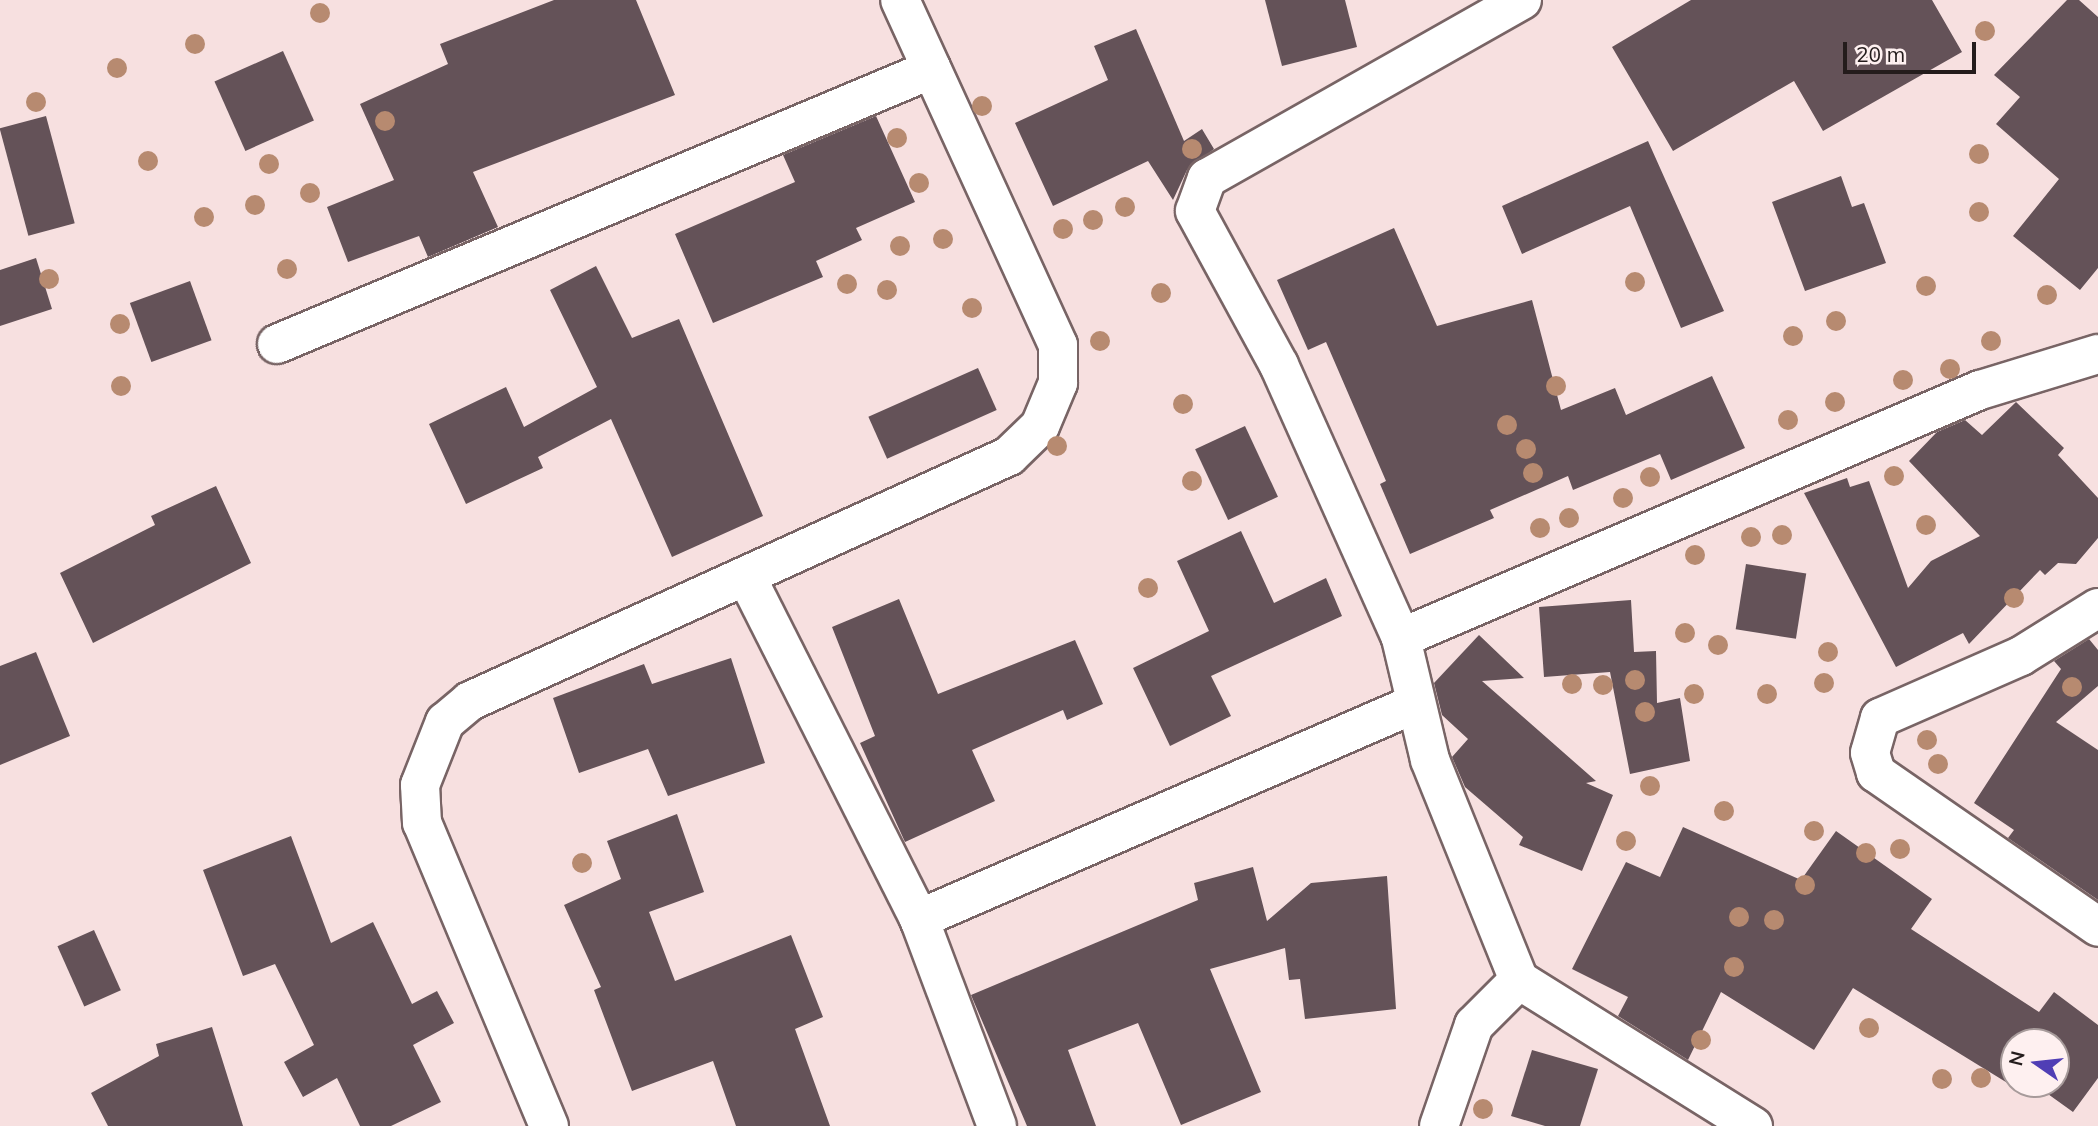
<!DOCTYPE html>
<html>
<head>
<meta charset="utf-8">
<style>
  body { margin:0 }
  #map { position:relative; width:2098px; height:1126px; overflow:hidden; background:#f7e0e0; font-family:Mulish,sans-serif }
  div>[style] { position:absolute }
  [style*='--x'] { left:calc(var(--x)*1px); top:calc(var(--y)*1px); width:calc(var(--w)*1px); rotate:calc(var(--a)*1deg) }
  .building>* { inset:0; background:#645258; transform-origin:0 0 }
  .roads { filter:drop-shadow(2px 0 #786465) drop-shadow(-2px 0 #786465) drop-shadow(0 2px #786465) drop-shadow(0 -2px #786465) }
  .minor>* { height:38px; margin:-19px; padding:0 19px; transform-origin:19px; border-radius:19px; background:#fff }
  .trees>* { width:20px; height:20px; margin:-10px; border-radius:50%; background:#b78a70 }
  span { translate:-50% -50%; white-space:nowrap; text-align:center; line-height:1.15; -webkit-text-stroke:7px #fef0f0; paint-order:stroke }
  .north { position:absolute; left:2000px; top:1028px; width:70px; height:70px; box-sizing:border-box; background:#fef0f0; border:2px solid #a79b9b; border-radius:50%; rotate:284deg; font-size:19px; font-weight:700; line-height:28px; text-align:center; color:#241c1c }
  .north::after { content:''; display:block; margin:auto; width:24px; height:32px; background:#503eb5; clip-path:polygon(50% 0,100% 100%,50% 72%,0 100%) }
  .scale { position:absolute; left:1843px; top:42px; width:133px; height:32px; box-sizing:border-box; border:4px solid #241c1c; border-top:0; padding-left:9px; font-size:21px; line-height:24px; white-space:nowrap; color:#241c1c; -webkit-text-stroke:5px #fef0f0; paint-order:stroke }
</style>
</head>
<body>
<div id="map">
  <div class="building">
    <i style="clip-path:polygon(554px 0,636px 0,675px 95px,473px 172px,498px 227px,428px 257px,419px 236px,348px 262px,327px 207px,394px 180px,360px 104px,448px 64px,440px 44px)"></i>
    <i style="clip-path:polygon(1265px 0,1345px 0,1357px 47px,1282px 66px)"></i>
    <i style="clip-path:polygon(1691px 0,1932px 0,1962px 52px,1823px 131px,1794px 81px,1673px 151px,1612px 47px)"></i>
    <i style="clip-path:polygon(2067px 0,2079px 0,2098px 17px,2098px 268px,2080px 290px,2013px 236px,2059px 179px,1996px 124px,2020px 97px,1994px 75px)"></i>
    <i style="clip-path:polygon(1136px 29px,1184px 141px,1202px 129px,1214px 149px,1187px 170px,1173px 200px,1148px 161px,1053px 206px,1015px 123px,1108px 80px,1094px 46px)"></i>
    <i style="left:283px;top:51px;width:76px;height:75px;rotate:66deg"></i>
    <i style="left:46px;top:116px;width:111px;height:48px;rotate:75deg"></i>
    <i style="clip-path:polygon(876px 116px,915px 202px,856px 228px,862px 240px,816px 261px,823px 277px,713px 323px,675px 234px,795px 182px,783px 155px)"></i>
    <i style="clip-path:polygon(1648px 141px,1724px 311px,1681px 328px,1630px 206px,1522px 254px,1502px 206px)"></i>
    <i style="clip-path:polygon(1841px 176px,1852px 207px,1864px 203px,1886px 263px,1805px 291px,1772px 202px)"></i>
    <i style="clip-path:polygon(1394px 228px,1437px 326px,1532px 300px,1561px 410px,1615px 388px,1626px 415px,1712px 376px,1745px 448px,1671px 480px,1660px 454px,1573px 490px,1568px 476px,1490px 510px,1494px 518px,1410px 554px,1380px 484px,1386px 481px,1326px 342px,1308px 350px,1277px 280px)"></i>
    <i style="clip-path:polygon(36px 258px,52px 309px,0 326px,0 270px)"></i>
    <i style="clip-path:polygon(596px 266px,632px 338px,679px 319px,763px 516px,672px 557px,611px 419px,538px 457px,543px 468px,466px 504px,429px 424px,506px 387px,524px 427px,597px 387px,550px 290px)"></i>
    <i style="left:190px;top:281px;width:63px;height:64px;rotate:70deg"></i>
    <i style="left:978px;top:368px;width:46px;height:120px;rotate:66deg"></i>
    <i style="clip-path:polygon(2016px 402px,2064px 448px,2058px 455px,2098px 498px,2098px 538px,2076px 564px,2058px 563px,2045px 575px,2040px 570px,1969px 644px,1963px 633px,1896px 667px,1804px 493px,1847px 478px,1850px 487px,1869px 481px,1908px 588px,1931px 561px,1980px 536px,1909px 461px,1937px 432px,1965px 420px,1982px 435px)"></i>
    <i style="left:1245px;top:426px;width:78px;height:55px;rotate:65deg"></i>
    <i style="clip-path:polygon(216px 486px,251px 563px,93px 643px,60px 573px,155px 525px,151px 516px)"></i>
    <i style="clip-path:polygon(1241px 531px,1274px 603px,1326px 578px,1342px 616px,1211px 676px,1231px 716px,1170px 746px,1133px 668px,1209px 631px,1177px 561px)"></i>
    <i style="left:1746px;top:564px;width:61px;height:66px;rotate:9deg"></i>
    <i style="clip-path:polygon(899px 599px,938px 694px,1075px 640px,1103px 704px,1067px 720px,1063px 710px,972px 750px,995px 801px,905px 842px,860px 743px,875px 736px,832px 627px)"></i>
    <i style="clip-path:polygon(1631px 600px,1634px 652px,1656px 651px,1657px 703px,1680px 698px,1690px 761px,1630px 774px,1610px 672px,1544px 677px,1539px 607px)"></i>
    <i style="clip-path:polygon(1479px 635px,1524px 678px,1482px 681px,1596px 781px,1586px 783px,1613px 795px,1582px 871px,1519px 845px,1523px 837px,1465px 787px,1452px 757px,1468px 739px,1442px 715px,1434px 683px)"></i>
    <i style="clip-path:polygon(2089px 639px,2098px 650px,2098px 686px,2056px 722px,2098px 750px,2098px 900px,2008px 838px,2014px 830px,1974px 803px,2061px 669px,2054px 661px)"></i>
    <i style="clip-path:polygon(36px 652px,70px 736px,0 765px,0 666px)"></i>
    <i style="clip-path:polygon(731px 658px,765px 763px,668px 796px,648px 749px,579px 773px,553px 698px,644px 664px,652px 684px)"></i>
    <i style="clip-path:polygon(677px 814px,704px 892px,649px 912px,675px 981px,791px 935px,823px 1017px,795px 1029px,830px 1126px,736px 1126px,713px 1061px,632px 1091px,594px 990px,601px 987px,564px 905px,621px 879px,607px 841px)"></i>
    <i style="clip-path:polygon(1683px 827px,1801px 880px,1836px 831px,1932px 899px,1911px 929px,2039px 1012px,2054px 992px,2098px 1025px,2098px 1078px,2073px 1112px,2034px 1084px,2056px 1084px,2056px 1042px,2014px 1042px,2014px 1087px,1853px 988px,1814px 1050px,1721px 992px,1688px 1060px,1618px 1016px,1628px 997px,1572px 969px,1626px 862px,1660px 877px)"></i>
    <i style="clip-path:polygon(291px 836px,331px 943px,373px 922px,412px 1004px,437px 991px,454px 1023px,413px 1045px,441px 1102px,391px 1126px,360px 1126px,337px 1078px,303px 1097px,284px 1062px,314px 1045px,275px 964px,243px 976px,203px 870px)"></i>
    <i style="clip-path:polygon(1253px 867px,1267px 921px,1311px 883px,1387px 876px,1396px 1009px,1305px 1019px,1300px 979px,1289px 980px,1285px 948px,1210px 969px,1261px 1092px,1181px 1125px,1138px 1023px,1068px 1050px,1096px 1126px,1027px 1126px,971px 995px,1198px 900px,1194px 883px)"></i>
    <i style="left:94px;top:930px;width:66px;height:40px;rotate:66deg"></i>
    <i style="clip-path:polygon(212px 1027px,243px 1126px,108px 1126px,91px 1093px,159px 1056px,156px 1044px)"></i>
    <i style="clip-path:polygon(1532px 1050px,1598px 1069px,1580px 1126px,1545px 1126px,1511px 1116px)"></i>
  </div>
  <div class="roads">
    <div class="minor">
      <i style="--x:1522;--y:0;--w:362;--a:150.5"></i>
      <i style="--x:1207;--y:178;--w:35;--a:110"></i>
      <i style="--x:1195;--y:211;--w:175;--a:61.4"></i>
      <i style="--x:1279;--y:365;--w:299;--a:65.9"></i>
      <i style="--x:1401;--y:638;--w:125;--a:76.6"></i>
      <i style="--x:1430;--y:760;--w:237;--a:68"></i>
      <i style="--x:1519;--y:980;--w:276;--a:32"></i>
      <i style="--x:277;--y:344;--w:710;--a:-22.77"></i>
      <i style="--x:746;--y:576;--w:384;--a:63.2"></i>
      <i style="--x:2098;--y:608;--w:91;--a:148.1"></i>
      <i style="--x:2021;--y:656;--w:154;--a:156.3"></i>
      <i style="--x:1880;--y:718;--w:36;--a:106"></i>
      <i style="--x:1870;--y:753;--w:21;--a:73"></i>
      <i style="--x:1876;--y:773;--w:270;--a:34.7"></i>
      <i style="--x:1401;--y:638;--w:630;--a:-23.19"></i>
      <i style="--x:1980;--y:390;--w:123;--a:-17"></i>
      <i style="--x:549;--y:1126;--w:329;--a:-112.7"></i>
      <i style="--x:422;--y:823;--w:38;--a:-93"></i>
      <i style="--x:420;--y:785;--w:68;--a:-68.4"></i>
      <i style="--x:445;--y:722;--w:33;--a:-40"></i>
      <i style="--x:470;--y:701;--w:592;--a:-24.44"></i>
      <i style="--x:1009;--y:456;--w:43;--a:-44.1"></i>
      <i style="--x:1040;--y:426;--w:47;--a:-67.3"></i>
      <i style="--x:1058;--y:383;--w:38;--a:-90"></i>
      <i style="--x:1058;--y:345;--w:379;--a:-114.6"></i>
      <i style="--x:997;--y:1126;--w:221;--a:-110.6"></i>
      <i style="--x:919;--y:919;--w:537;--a:-23.46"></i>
      <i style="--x:1439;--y:1126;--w:107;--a:-70.9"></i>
      <i style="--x:1474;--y:1025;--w:64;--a:-45"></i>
    </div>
  </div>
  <div class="trees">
    <i style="left:320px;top:13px"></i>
    <i style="left:1985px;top:31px"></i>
    <i style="left:195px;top:44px"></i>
    <i style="left:117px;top:68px"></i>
    <i style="left:36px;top:102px"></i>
    <i style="left:982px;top:106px"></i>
    <i style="left:385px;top:121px"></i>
    <i style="left:897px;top:138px"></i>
    <i style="left:1192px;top:149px"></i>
    <i style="left:1979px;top:154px"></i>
    <i style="left:148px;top:161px"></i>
    <i style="left:269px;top:164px"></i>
    <i style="left:919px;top:183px"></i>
    <i style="left:310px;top:193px"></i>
    <i style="left:255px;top:205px"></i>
    <i style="left:1125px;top:207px"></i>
    <i style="left:1979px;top:212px"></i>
    <i style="left:204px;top:217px"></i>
    <i style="left:1093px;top:220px"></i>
    <i style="left:1063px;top:229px"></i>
    <i style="left:943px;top:239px"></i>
    <i style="left:900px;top:246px"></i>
    <i style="left:287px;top:269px"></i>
    <i style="left:49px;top:279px"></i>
    <i style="left:1635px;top:282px"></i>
    <i style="left:847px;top:284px"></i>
    <i style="left:1926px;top:286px"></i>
    <i style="left:887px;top:290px"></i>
    <i style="left:1161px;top:293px"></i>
    <i style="left:2047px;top:295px"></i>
    <i style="left:972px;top:308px"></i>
    <i style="left:1836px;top:321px"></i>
    <i style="left:120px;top:324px"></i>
    <i style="left:1793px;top:336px"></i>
    <i style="left:1100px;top:341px"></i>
    <i style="left:1991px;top:341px"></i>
    <i style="left:1950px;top:369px"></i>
    <i style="left:1903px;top:380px"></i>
    <i style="left:121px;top:386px"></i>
    <i style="left:1556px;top:386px"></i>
    <i style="left:1835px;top:402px"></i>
    <i style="left:1183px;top:404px"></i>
    <i style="left:1788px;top:420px"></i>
    <i style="left:1507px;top:425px"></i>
    <i style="left:1057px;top:446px"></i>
    <i style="left:1526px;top:449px"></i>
    <i style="left:1533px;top:473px"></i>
    <i style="left:1894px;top:476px"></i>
    <i style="left:1650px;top:477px"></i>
    <i style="left:1192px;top:481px"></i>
    <i style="left:1623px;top:498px"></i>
    <i style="left:1569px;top:518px"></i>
    <i style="left:1926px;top:525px"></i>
    <i style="left:1540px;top:528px"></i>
    <i style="left:1782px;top:535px"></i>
    <i style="left:1751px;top:537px"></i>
    <i style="left:1695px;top:555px"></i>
    <i style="left:1148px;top:588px"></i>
    <i style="left:2014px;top:598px"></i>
    <i style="left:1685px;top:633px"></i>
    <i style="left:1718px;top:645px"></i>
    <i style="left:1828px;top:652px"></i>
    <i style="left:1635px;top:680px"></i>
    <i style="left:1824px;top:683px"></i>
    <i style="left:1572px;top:684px"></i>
    <i style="left:1603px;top:685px"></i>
    <i style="left:2072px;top:687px"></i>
    <i style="left:1694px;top:694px"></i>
    <i style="left:1767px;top:694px"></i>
    <i style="left:1645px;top:712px"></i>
    <i style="left:1927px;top:740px"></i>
    <i style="left:1938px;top:764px"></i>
    <i style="left:1650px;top:786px"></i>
    <i style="left:1724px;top:811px"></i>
    <i style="left:1814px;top:831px"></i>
    <i style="left:1626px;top:841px"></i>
    <i style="left:1900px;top:849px"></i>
    <i style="left:1866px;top:853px"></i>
    <i style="left:582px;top:863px"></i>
    <i style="left:1805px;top:885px"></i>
    <i style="left:1739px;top:917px"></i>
    <i style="left:1774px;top:920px"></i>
    <i style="left:1734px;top:967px"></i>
    <i style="left:1869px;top:1028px"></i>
    <i style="left:1701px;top:1040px"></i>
    <i style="left:1981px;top:1078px"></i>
    <i style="left:1942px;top:1079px"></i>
    <i style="left:1483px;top:1109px"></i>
  </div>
  <div class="north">N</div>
  <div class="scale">20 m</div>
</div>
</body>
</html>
